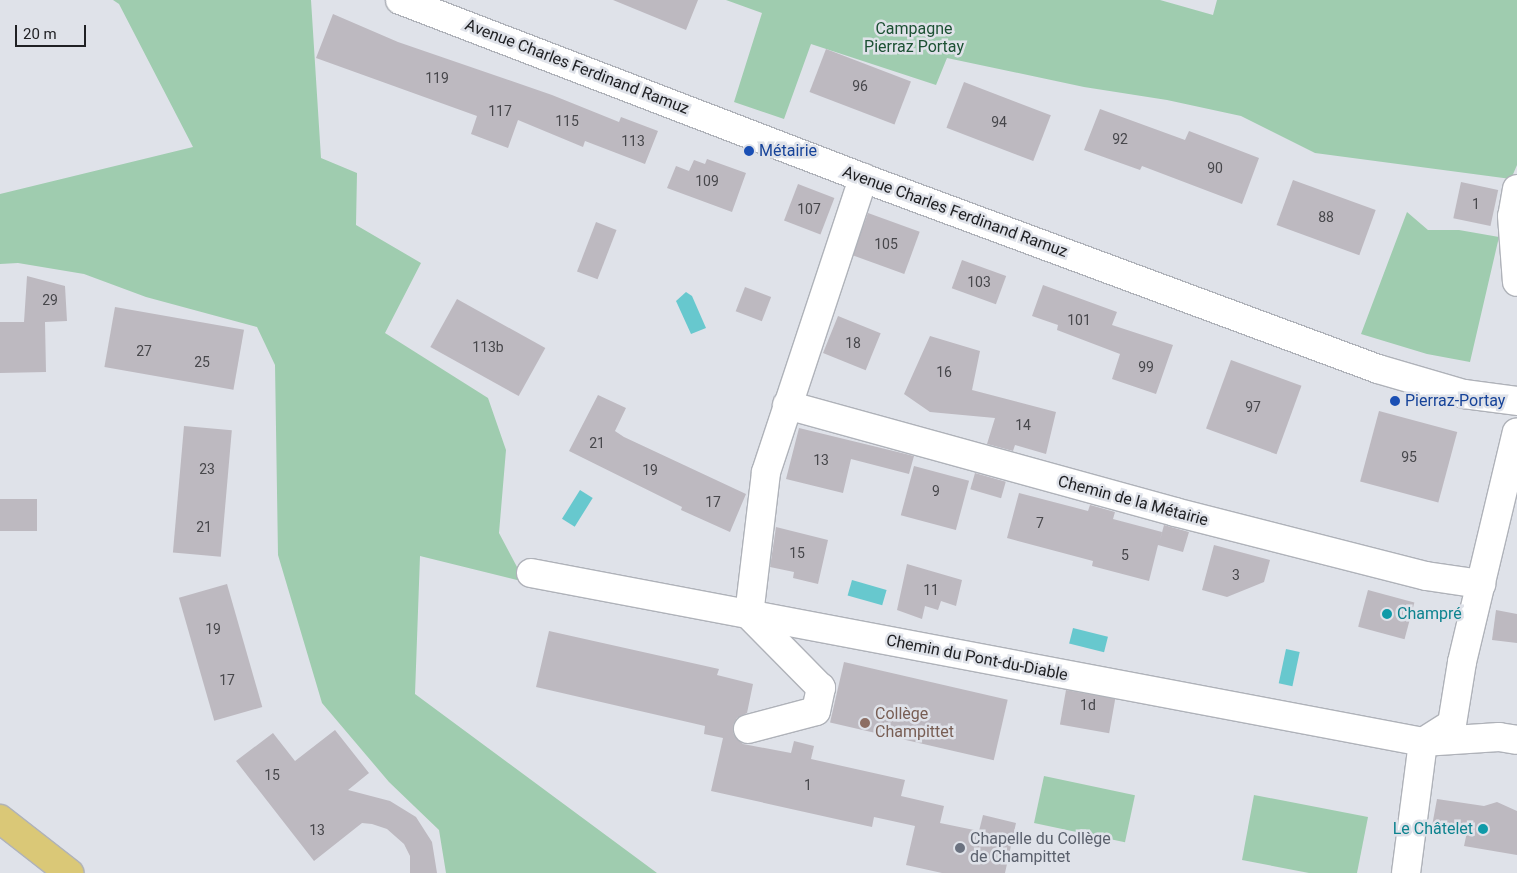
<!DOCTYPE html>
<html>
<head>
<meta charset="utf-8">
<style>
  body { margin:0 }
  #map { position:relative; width:1517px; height:873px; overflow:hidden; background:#dfe2e9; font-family:Roboto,sans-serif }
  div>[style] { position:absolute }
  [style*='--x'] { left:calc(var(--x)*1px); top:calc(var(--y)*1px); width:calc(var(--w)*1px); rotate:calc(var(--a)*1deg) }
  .green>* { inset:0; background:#9fccaf; transform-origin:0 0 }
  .water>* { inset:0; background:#67c8ce; transform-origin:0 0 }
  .building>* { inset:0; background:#bdb9c0; transform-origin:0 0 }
  .roads { filter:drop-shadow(1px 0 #afb2b9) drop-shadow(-1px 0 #afb2b9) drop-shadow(0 1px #afb2b9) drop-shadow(0 -1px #afb2b9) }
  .minor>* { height:28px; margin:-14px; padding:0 14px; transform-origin:14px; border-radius:14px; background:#fff }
  .major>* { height:28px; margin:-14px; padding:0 14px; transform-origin:14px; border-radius:14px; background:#dac877 }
  .dots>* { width:14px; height:14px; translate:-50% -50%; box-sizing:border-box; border:2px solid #dfe2e9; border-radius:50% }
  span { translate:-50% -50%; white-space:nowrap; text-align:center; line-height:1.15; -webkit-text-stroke:5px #dfe2e9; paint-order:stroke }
  .number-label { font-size:14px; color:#47474b }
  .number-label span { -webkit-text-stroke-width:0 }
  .park-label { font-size:16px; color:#1d5134 }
  .street-label { font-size:16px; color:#202124 }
  .transit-label { font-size:16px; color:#164399 }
  .left { translate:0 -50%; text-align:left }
  .culture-label { font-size:16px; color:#0d838f }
  .right { translate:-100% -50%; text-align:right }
  .education-label { font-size:16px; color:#785e54 }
  .worship-label { font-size:16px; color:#5b616d }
  .scale { position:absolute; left:15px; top:25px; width:71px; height:22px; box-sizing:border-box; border:2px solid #202124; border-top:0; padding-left:6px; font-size:15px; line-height:18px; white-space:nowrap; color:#202124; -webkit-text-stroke:4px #dfe2e9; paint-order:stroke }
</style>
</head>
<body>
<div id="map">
  <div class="green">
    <i style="clip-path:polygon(113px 0,311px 0,321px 158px,357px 173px,356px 225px,421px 263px,385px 333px,488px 398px,506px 450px,499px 533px,525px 582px,420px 556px,415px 694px,657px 873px,446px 873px,439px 830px,389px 782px,322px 703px,278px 555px,275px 365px,257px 327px,146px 297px,84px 274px,18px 263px,0 264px,0 194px,193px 147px,119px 4px)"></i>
    <i style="clip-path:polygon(726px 0,1160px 0,1213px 15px,1217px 0,1517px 0,1517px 165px,1511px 179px,1315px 153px,1241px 116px,1167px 100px,1084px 87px,947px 58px,936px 85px,811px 44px,784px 119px,734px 102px,762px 13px)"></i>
    <i style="clip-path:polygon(1407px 212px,1428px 230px,1459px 230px,1499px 237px,1470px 362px,1427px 354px,1361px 334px)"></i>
    <i style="left:1044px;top:776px;width:93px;height:48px;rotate:12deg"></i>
    <i style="clip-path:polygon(1254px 795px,1368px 817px,1357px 873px,1309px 873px,1242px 860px)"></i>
  </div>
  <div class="water">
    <i style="clip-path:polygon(686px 292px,692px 296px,706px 328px,691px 334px,676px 301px)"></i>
    <i style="left:580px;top:490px;width:15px;height:34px;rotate:32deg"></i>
    <i style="left:852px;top:580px;width:36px;height:16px;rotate:16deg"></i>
    <i style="left:1073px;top:628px;width:36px;height:16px;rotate:14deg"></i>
    <i style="left:1286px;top:649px;width:14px;height:35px;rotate:12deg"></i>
  </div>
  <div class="building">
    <i style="clip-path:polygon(613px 0,698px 0,686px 30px)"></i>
    <i style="clip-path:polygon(333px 14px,398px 42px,552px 95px,619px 122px,621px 117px,658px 131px,645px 164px,585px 141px,583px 147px,518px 120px,508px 148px,471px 134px,477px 116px,316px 58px)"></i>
    <i style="left:826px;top:49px;width:91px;height:46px;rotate:21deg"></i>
    <i style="left:964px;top:82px;width:93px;height:49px;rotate:21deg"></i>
    <i style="clip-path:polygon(1100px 109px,1185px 140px,1189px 131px,1259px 158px,1242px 204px,1142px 166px,1140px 170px,1084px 150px)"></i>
    <i style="clip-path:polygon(707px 159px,746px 173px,732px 212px,667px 188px,676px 166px,689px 171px,694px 160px,705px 164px)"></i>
    <i style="left:1293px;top:180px;width:88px;height:48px;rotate:20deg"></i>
    <i style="left:1461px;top:182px;width:38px;height:37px;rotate:12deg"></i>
    <i style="left:798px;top:184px;width:39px;height:39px;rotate:21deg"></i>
    <i style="left:868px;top:213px;width:55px;height:45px;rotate:20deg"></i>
    <i style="left:596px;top:222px;width:22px;height:53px;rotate:21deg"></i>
    <i style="left:962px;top:260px;width:47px;height:30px;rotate:20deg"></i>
    <i style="clip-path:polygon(27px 276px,65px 286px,67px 321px,45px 322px,46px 372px,0 373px,0 322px,24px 322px)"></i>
    <i style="clip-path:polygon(1043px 285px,1117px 312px,1112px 325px,1173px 345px,1156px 394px,1112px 379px,1120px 354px,1057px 330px,1058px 325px,1032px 316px)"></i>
    <i style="left:745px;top:287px;width:28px;height:26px;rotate:21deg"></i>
    <i style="left:457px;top:299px;width:101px;height:55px;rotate:29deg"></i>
    <i style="left:115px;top:307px;width:131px;height:61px;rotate:10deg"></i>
    <i style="left:838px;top:316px;width:46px;height:40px;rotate:22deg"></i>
    <i style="clip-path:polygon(930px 336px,980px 351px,972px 390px,1056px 412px,1046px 454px,1015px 445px,1013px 451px,987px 444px,995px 418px,930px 412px,904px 394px)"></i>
    <i style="left:1231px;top:360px;width:75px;height:73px;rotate:20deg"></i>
    <i style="clip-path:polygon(598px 395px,626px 408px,615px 431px,624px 437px,746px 494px,730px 532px,681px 510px,682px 507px,569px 451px)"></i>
    <i style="left:1379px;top:411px;width:81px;height:73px;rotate:15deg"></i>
    <i style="left:184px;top:426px;width:48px;height:127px;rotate:5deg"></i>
    <i style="clip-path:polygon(799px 428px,914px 456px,909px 474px,851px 459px,843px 493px,786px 479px)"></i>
    <i style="left:914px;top:466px;width:57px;height:51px;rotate:15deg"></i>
    <i style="left:975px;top:473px;width:32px;height:17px;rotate:16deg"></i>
    <i style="clip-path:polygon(1019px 493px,1088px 511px,1090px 505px,1115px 512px,1113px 519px,1162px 532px,1160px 540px,1164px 525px,1189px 532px,1183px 552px,1158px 545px,1149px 581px,1092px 566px,1093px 561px,1007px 538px)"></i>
    <i style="left:0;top:499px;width:37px;height:32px"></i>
    <i style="clip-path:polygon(776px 527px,828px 540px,818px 584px,793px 578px,794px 572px,770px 567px)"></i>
    <i style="clip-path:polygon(1214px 545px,1270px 560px,1264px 582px,1227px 597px,1202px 590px)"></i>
    <i style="clip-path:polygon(907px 564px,962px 580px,956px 606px,941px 601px,938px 610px,925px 606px,922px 619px,897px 610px)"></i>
    <i style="left:227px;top:584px;width:128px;height:50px;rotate:74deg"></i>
    <i style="left:1368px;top:590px;width:48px;height:38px;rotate:15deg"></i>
    <i style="clip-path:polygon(1496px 610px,1517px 614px,1517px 643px,1492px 640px)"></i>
    <i style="clip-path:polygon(549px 631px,719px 669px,717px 675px,753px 684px,747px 713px,737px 718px,733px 725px,733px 733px,743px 744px,791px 753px,794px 741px,814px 746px,811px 759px,905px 780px,901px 796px,944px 806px,940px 823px,979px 831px,983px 815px,1016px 823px,1005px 873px,942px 873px,906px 865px,915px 826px,874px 817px,872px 827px,711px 791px,723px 738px,704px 734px,705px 726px,536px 687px)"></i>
    <i style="left:844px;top:662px;width:168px;height:62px;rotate:13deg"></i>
    <i style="left:1066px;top:690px;width:50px;height:35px;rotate:10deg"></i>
    <i style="clip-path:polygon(335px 730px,369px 773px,348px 790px,390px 801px,416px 817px,432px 842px,437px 873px,410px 873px,410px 856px,404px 844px,387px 829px,372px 824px,362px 823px,314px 861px,236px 761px,273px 733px,295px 761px)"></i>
    <i style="clip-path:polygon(1437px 799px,1484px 806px,1497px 802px,1517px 811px,1517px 855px,1464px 846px,1467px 832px,1432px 826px)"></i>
  </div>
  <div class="roads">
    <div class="minor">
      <i style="--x:400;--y:0;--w:496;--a:21"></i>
      <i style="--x:863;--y:178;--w:549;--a:20.35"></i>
      <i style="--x:1378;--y:369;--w:90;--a:16.2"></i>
      <i style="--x:1464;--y:394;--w:53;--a:7.5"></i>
      <i style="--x:1517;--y:189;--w:27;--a:100"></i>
      <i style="--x:1512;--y:216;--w:66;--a:85.7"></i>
      <i style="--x:787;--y:405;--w:402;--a:15.4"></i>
      <i style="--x:1175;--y:512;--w:259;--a:14.3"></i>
      <i style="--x:1426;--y:576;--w:56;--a:8.3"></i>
      <i style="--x:531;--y:573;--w:908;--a:10.73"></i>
      <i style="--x:1423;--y:742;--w:76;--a:-3.8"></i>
      <i style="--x:1499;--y:737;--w:18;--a:9"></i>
      <i style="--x:749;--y:615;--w:144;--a:-83.2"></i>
      <i style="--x:766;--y:472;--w:310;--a:-71.7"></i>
      <i style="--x:748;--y:729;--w:70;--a:-14.8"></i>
      <i style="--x:816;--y:711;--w:24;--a:-78"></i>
      <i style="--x:821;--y:688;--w:103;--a:-134.6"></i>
      <i style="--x:1423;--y:742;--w:34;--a:-32"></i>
      <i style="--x:1452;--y:724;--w:63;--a:-80.8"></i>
      <i style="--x:1462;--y:662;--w:236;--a:-76.6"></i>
      <i style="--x:1406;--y:873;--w:132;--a:-82.6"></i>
    </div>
    <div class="major">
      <i style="--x:0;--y:819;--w:88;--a:38"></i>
    </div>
  </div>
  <div class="dots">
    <i style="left:749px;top:151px;background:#1a4fb4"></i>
    <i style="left:1395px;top:401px;background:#1a4fb4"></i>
    <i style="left:1387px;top:614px;background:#0f9aa8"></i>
    <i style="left:865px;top:723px;background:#8d6e63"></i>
    <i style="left:1483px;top:829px;background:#0f9aa8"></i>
    <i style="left:960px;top:848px;background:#6b7280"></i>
  </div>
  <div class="number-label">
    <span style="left:437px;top:78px">119</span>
    <span style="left:860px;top:86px">96</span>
    <span style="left:500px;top:111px">117</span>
    <span style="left:567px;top:121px">115</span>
    <span style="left:999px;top:122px">94</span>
    <span style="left:1120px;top:139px">92</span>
    <span style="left:633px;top:141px">113</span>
    <span style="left:1215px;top:168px">90</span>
    <span style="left:707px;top:181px">109</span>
    <span style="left:1476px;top:204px">1</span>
    <span style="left:809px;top:209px">107</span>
    <span style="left:1326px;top:217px">88</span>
    <span style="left:886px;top:244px">105</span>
    <span style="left:979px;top:282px">103</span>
    <span style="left:50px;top:300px">29</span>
    <span style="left:1079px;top:320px">101</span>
    <span style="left:853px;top:343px">18</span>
    <span style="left:488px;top:347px">113b</span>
    <span style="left:144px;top:351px">27</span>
    <span style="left:202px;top:362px">25</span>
    <span style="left:1146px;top:367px">99</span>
    <span style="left:944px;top:372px">16</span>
    <span style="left:1253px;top:407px">97</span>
    <span style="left:1023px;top:425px">14</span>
    <span style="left:597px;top:443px">21</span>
    <span style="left:1409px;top:457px">95</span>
    <span style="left:821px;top:460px">13</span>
    <span style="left:207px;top:469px">23</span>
    <span style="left:650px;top:470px">19</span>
    <span style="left:936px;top:491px">9</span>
    <span style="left:713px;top:502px">17</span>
    <span style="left:1040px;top:523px">7</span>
    <span style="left:204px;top:527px">21</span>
    <span style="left:797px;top:553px">15</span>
    <span style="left:1125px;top:555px">5</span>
    <span style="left:1236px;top:575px">3</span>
    <span style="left:931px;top:590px">11</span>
    <span style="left:213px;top:629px">19</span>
    <span style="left:227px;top:680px">17</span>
    <span style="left:1088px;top:705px">1d</span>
    <span style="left:272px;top:775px">15</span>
    <span style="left:808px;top:785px">1</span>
    <span style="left:317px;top:830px">13</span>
  </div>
  <div class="park-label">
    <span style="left:914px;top:38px">Campagne<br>Pierraz Portay</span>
  </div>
  <div class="street-label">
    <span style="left:577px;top:67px;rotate:21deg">Avenue Charles Ferdinand Ramuz</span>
    <span style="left:955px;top:212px;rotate:20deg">Avenue Charles Ferdinand Ramuz</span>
    <span style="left:1133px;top:501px;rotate:15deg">Chemin de la Métairie</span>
    <span style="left:977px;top:658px;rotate:11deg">Chemin du Pont-du-Diable</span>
  </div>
  <div class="transit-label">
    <span class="left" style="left:759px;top:151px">Métairie</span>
    <span class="left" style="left:1405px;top:401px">Pierraz-Portay</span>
  </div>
  <div class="culture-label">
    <span class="left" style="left:1397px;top:614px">Champré</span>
    <span class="right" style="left:1473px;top:829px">Le Châtelet</span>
  </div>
  <div class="education-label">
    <span class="left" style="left:875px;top:723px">Collège<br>Champittet</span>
  </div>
  <div class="worship-label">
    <span class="left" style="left:970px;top:848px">Chapelle du Collège<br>de Champittet</span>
  </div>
  <div class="scale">20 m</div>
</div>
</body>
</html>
